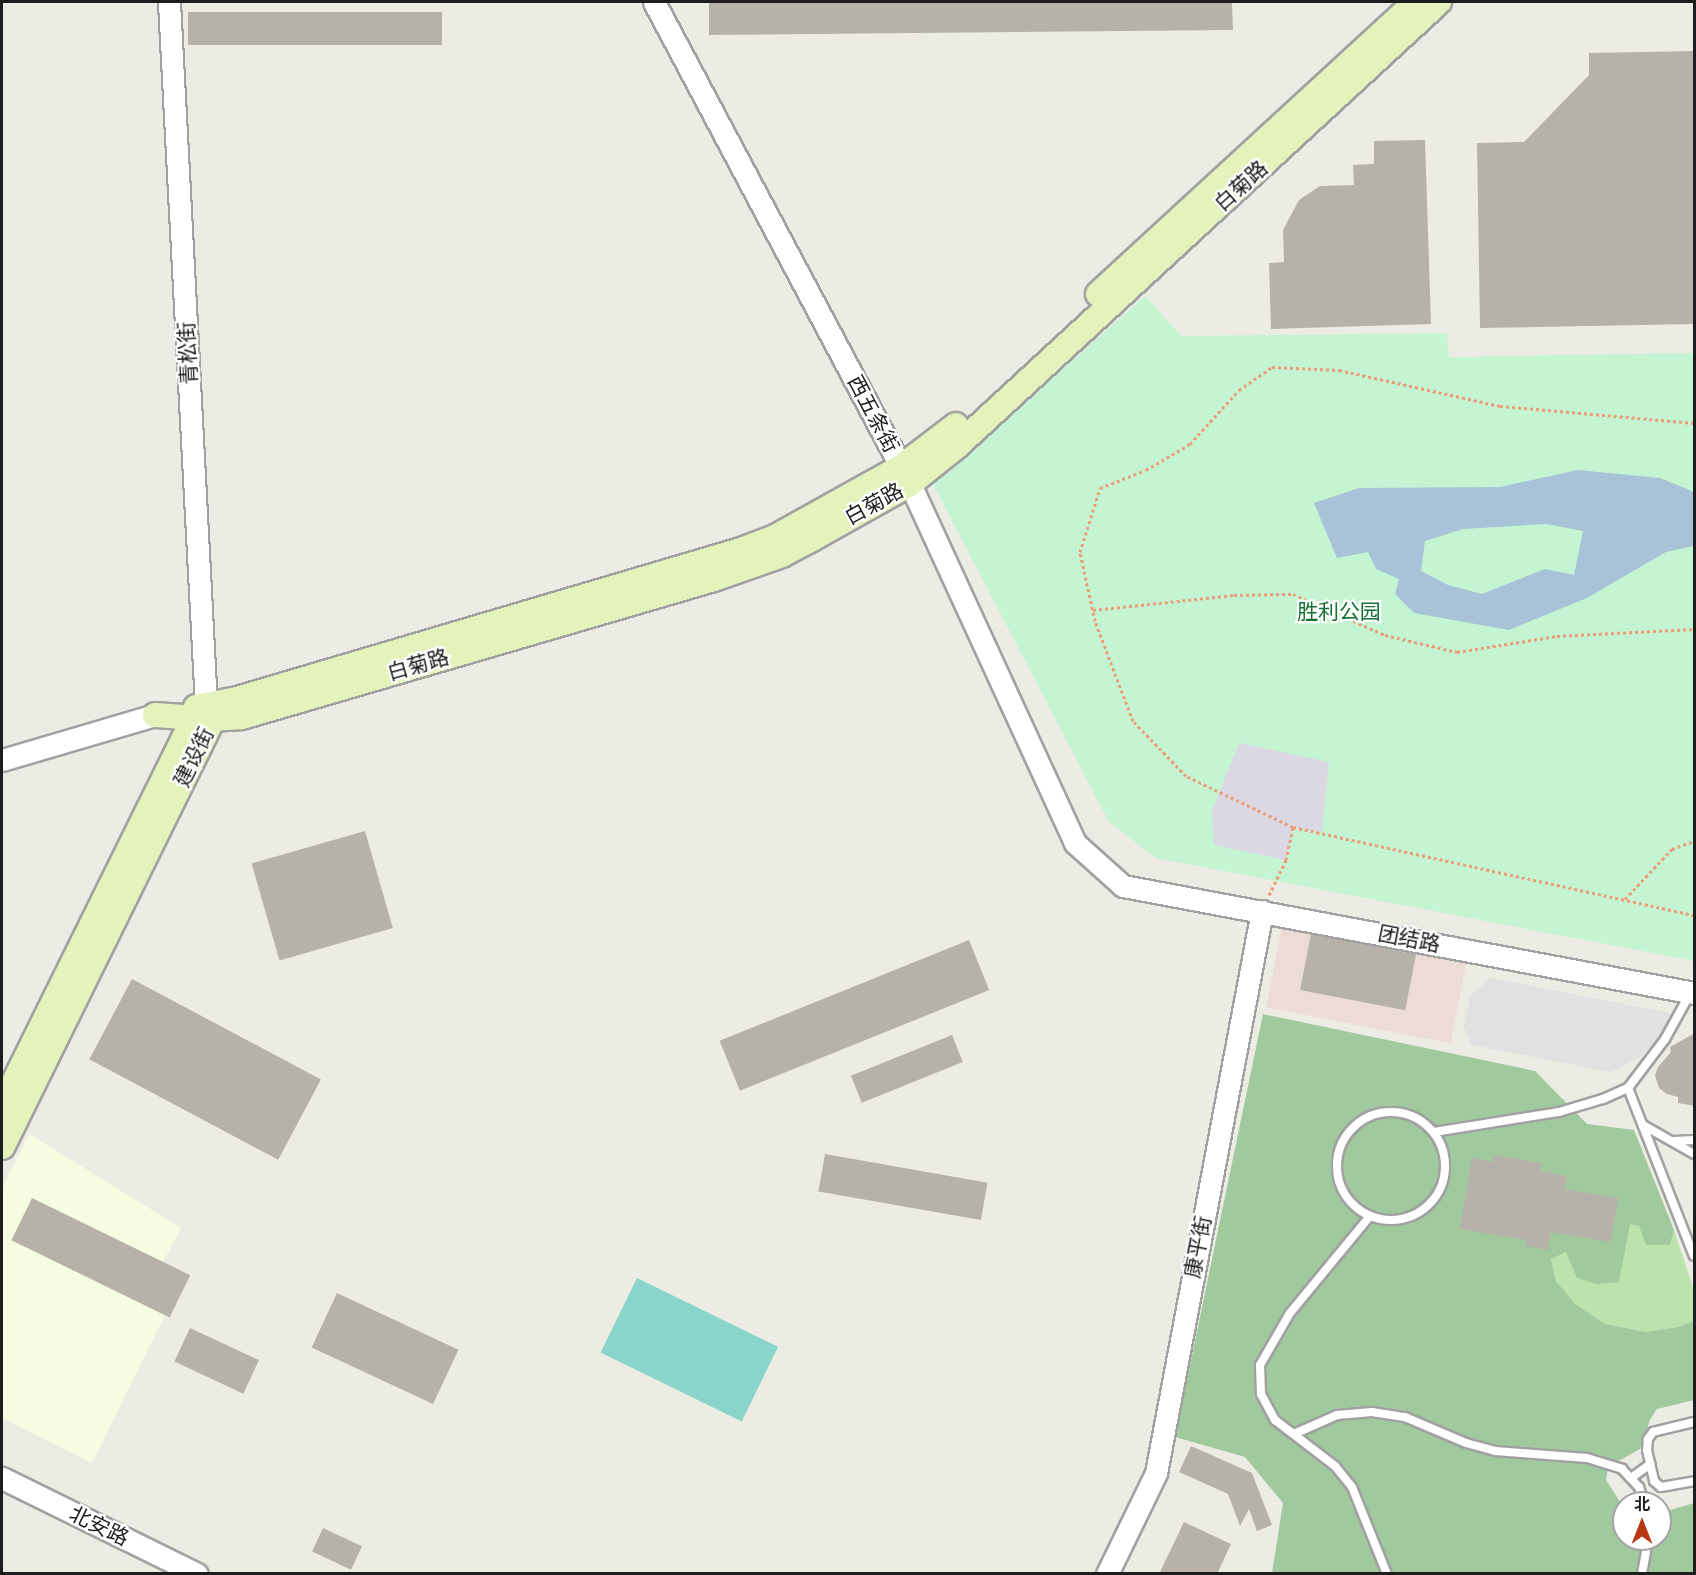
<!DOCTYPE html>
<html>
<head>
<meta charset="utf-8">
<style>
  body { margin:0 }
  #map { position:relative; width:1696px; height:1575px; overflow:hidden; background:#edece4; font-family:Cabin,"Noto Sans SC",sans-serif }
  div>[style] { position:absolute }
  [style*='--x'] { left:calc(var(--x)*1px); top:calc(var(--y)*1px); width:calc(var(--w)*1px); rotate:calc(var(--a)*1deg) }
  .commercial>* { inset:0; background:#eddbd5; transform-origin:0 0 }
  .education>* { inset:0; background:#f5fcdf }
  .grass>* { inset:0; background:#bce3ae }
  .forest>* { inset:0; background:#a0c99d }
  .park>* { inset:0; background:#c5f4d3 }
  .pitch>* { inset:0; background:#89d5c9; transform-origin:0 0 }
  .parking>* { inset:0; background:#e1e1e1 }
  .plaza>* { inset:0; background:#dbd8e3 }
  .water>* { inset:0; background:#a8c2d7 }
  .building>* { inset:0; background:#b6b2aa; transform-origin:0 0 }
  .path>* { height:3px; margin-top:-1.5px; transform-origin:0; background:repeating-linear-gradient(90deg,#ec9d77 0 3px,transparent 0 6px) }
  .roads { filter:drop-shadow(2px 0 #a1a1a1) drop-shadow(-2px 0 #a1a1a1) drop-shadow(0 2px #a1a1a1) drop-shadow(0 -2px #a1a1a1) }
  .service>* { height:8px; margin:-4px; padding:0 4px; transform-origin:4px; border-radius:4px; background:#fff }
  .service>.ring { margin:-4px; padding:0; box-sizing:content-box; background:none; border:8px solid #fff; border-radius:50% }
  .tertiary>* { height:21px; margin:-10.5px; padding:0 10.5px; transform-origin:10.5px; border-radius:10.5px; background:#fff }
  .secondary>* { height:24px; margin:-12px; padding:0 12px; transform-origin:12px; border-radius:12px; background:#e4f3bc }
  span { translate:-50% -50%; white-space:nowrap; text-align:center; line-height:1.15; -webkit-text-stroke:4.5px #fff; paint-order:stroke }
  .street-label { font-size:21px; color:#1d1d1d }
  .park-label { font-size:21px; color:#167032 }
  .frame { position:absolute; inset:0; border:3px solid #1d1d1d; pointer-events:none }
  .north { position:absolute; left:1612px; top:1491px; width:60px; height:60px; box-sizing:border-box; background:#fff; border:2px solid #a5a5a5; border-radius:50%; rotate:0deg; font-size:16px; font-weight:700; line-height:24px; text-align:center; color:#1d1d1d }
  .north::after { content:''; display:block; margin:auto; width:21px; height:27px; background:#b73814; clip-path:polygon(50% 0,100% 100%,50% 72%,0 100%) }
</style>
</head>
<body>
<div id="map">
  <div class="commercial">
    <i style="left:1283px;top:921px;width:188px;height:88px;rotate:11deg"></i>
  </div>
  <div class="education">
    <i style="clip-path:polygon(29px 1134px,181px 1228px,156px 1275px,179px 1286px,92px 1463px,2px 1418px,2px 1189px)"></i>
  </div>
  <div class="grass">
    <i style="clip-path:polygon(1630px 1224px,1639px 1226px,1670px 1245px,1674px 1230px,1694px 1291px,1694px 1321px,1678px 1327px,1646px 1332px,1605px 1324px,1575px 1305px,1556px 1281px,1551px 1258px)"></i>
  </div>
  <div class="forest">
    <i style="clip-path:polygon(1263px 1014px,1535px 1071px,1587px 1124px,1634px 1130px,1674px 1230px,1670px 1245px,1646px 1245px,1639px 1226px,1630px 1224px,1619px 1282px,1596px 1284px,1577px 1278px,1566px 1252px,1551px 1259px,1556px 1281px,1575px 1304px,1605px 1324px,1646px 1332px,1678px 1327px,1694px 1321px,1694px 1400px,1657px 1409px,1650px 1420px,1640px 1449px,1608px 1467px,1606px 1480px,1624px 1508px,1624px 1539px,1660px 1539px,1660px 1513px,1694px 1503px,1694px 1573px,1272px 1573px,1283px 1503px,1245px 1457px,1175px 1437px)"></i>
  </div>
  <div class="park">
    <i style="clip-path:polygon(1145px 296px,1182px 336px,1447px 333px,1449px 357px,1694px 353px,1694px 961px,1156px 858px,1109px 822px,933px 484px)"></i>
  </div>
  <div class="pitch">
    <i style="left:637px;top:1278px;width:157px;height:83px;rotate:26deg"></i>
  </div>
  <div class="parking">
    <i style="clip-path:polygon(1491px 978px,1670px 1013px,1666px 1030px,1640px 1057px,1611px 1072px,1472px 1045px,1463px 1026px,1471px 994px)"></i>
  </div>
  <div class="plaza">
    <i style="clip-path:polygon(1239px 743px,1329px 762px,1322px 833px,1293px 827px,1286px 860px,1214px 845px,1212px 811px)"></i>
  </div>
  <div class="water">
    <i style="clip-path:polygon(evenodd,1578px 470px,1660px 478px,1694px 492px,1694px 546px,1666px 552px,1587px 598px,1509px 630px,1414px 613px,1395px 594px,1399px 579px,1376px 569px,1368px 552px,1337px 558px,1314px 503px,1359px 488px,1500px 487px,1578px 470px,1546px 524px,1583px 531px,1574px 575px,1545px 569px,1482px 594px,1448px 585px,1421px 571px,1425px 541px,1463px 529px,1546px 524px)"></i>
  </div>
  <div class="building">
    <i style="clip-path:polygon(709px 2px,1232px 2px,1233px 30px,709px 35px)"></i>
    <i style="left:442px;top:12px;width:33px;height:254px;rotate:90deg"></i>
    <i style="clip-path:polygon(1695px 51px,1695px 324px,1480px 328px,1477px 143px,1524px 142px,1589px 75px,1589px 53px)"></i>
    <i style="clip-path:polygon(1425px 140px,1431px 324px,1271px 329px,1269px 263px,1284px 262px,1283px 230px,1299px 200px,1320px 186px,1354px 185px,1353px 165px,1374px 164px,1374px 141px)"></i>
    <i style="left:365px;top:831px;width:101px;height:118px;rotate:74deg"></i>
    <i style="left:1311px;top:934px;width:107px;height:57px;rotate:11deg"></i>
    <i style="left:969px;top:940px;width:54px;height:269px;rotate:68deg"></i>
    <i style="left:132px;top:979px;width:214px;height:91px;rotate:28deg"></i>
    <i style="clip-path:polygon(1695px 1033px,1695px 1106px,1678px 1103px,1678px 1097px,1667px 1094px,1659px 1088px,1655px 1075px,1658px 1067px,1671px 1052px,1670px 1047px)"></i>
    <i style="left:952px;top:1035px;width:29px;height:109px;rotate:68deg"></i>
    <i style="left:825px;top:1154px;width:165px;height:38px;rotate:10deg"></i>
    <i style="clip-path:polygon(1494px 1155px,1542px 1163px,1540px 1171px,1567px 1176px,1565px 1189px,1618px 1198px,1611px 1242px,1551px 1232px,1548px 1250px,1525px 1246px,1526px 1240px,1460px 1229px,1472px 1158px,1493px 1162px)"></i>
    <i style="left:32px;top:1198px;width:176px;height:47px;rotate:26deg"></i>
    <i style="left:337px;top:1293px;width:134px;height:60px;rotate:25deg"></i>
    <i style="left:190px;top:1328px;width:76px;height:37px;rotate:25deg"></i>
    <i style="clip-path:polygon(1191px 1446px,1252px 1473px,1272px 1525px,1257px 1531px,1249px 1509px,1240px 1526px,1228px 1494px,1179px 1472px)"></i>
    <i style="clip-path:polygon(1184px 1522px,1231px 1544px,1217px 1574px,1159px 1574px)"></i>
    <i style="left:323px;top:1528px;width:43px;height:26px;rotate:25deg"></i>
  </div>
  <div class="path">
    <i style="--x:1093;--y:610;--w:142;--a:-6.1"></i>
    <i style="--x:1234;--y:595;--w:59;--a:-1"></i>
    <i style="--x:1293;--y:594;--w:101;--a:24"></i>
    <i style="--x:1385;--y:635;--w:74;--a:13.3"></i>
    <i style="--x:1457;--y:652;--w:101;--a:-9.1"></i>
    <i style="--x:1557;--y:636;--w:137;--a:-2.9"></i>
    <i style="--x:1293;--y:827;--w:119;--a:-154.5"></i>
    <i style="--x:1186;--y:776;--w:76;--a:-133.9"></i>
    <i style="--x:1133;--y:721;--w:107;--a:-110.8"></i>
    <i style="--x:1095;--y:621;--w:71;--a:-102.3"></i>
    <i style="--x:1080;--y:552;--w:67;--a:-72.6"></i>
    <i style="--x:1100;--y:488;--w:49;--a:-21.4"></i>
    <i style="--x:1146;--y:470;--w:51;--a:-30.6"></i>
    <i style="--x:1190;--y:444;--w:73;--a:-47.8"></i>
    <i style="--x:1239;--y:390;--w:40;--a:-34.9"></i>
    <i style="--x:1272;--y:367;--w:67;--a:2.6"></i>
    <i style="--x:1339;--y:370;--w:165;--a:12.6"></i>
    <i style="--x:1500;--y:406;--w:195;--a:5"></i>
    <i style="--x:1269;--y:895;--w:39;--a:-64"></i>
    <i style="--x:1286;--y:860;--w:34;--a:-78"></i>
    <i style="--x:1293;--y:827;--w:411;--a:12.4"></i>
    <i style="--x:1625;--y:899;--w:69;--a:-46.8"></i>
    <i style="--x:1672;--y:849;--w:23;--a:-20"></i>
  </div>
  <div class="roads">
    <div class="service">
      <i style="--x:1628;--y:1088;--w:180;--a:68.6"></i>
      <i class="ring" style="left:1337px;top:1112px;width:100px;height:100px"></i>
      <i style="--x:1643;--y:1125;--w:59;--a:29.6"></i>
      <i style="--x:1434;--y:1132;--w:127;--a:-9.1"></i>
      <i style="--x:1559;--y:1112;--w:46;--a:-16.5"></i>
      <i style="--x:1603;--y:1099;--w:27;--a:-24"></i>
      <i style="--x:1628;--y:1088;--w:61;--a:-52.9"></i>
      <i style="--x:1665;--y:1039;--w:54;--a:-61"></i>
      <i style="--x:1674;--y:1141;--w:20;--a:-3"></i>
      <i style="--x:1370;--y:1216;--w:126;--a:129.5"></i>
      <i style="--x:1290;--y:1313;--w:60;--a:120"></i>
      <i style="--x:1260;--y:1365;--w:29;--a:88"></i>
      <i style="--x:1261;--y:1394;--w:30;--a:62"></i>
      <i style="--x:1275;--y:1420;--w:76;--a:37.5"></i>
      <i style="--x:1335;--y:1466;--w:27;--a:51"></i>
      <i style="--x:1352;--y:1487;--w:94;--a:68.1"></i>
      <i style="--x:1694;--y:1422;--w:42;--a:166.3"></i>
      <i style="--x:1653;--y:1432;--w:9;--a:126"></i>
      <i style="--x:1648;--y:1439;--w:11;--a:95"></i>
      <i style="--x:1647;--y:1450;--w:32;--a:77"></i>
      <i style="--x:1654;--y:1481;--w:9;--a:41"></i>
      <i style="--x:1661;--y:1487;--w:34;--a:-10"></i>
      <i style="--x:1294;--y:1434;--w:47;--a:-23.8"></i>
      <i style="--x:1337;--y:1415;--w:35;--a:-5"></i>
      <i style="--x:1372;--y:1412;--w:33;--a:9"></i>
      <i style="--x:1405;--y:1417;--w:66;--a:23.1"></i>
      <i style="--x:1466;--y:1443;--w:30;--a:15"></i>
      <i style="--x:1495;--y:1451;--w:92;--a:4.4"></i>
      <i style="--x:1587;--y:1458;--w:37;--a:17"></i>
      <i style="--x:1622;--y:1469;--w:25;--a:47"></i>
      <i style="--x:1639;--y:1487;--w:17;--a:73"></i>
      <i style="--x:1631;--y:1478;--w:24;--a:-36"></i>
      <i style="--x:1642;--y:1574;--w:36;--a:-80"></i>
    </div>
    <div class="tertiary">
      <i style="--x:169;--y:2;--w:704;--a:86.99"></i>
      <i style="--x:654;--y:2;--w:546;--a:62.03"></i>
      <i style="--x:910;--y:484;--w:395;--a:65.3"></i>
      <i style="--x:1075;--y:843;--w:64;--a:41.9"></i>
      <i style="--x:1123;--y:886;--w:581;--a:10.61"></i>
      <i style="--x:2;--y:760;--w:159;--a:-16.4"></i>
      <i style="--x:2;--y:1478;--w:217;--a:26.2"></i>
      <i style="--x:1107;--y:1574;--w:112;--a:-64.1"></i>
      <i style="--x:1156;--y:1473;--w:572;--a:-79.32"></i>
    </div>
    <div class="secondary">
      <i style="--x:1098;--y:294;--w:431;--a:-42.6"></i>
      <i style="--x:196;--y:707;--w:42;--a:-11"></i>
      <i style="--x:237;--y:699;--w:526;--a:-16.47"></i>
      <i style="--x:741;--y:550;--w:36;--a:-21"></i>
      <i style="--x:775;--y:537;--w:144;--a:-29.1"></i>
      <i style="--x:901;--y:467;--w:69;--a:-37.4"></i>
      <i style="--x:155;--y:715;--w:58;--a:3.9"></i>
      <i style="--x:213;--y:719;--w:29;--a:-4"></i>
      <i style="--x:242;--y:717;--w:492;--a:-16.3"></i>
      <i style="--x:714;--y:579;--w:72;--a:-19.4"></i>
      <i style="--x:782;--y:555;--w:34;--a:-28"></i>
      <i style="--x:812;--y:539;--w:112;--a:-29.3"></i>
      <i style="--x:910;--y:484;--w:58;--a:-38.7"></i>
      <i style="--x:955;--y:448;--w:658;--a:-42.66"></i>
      <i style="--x:2;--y:1106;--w:433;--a:-63.7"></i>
      <i style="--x:194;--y:718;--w:18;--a:-47"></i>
      <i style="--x:206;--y:705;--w:16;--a:63"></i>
      <i style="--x:213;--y:719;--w:477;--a:116.2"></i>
    </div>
  </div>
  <div class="street-label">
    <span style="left:1241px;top:186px;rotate:-42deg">白菊路</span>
    <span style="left:188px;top:353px;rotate:-93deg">青松街</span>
    <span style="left:873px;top:414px;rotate:62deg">西五条街</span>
    <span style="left:874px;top:504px;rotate:-29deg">白菊路</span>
    <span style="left:418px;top:665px;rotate:-16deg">白菊路</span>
    <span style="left:194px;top:757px;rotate:-64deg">建设街</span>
    <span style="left:1409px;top:939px;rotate:11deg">团结路</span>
    <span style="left:1198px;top:1247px;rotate:-79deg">康平街</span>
    <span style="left:99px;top:1526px;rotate:26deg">北安路</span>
  </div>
  <div class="park-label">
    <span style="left:1339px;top:612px">胜利公园</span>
  </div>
  <div class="frame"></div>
  <div class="north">北</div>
</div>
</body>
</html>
